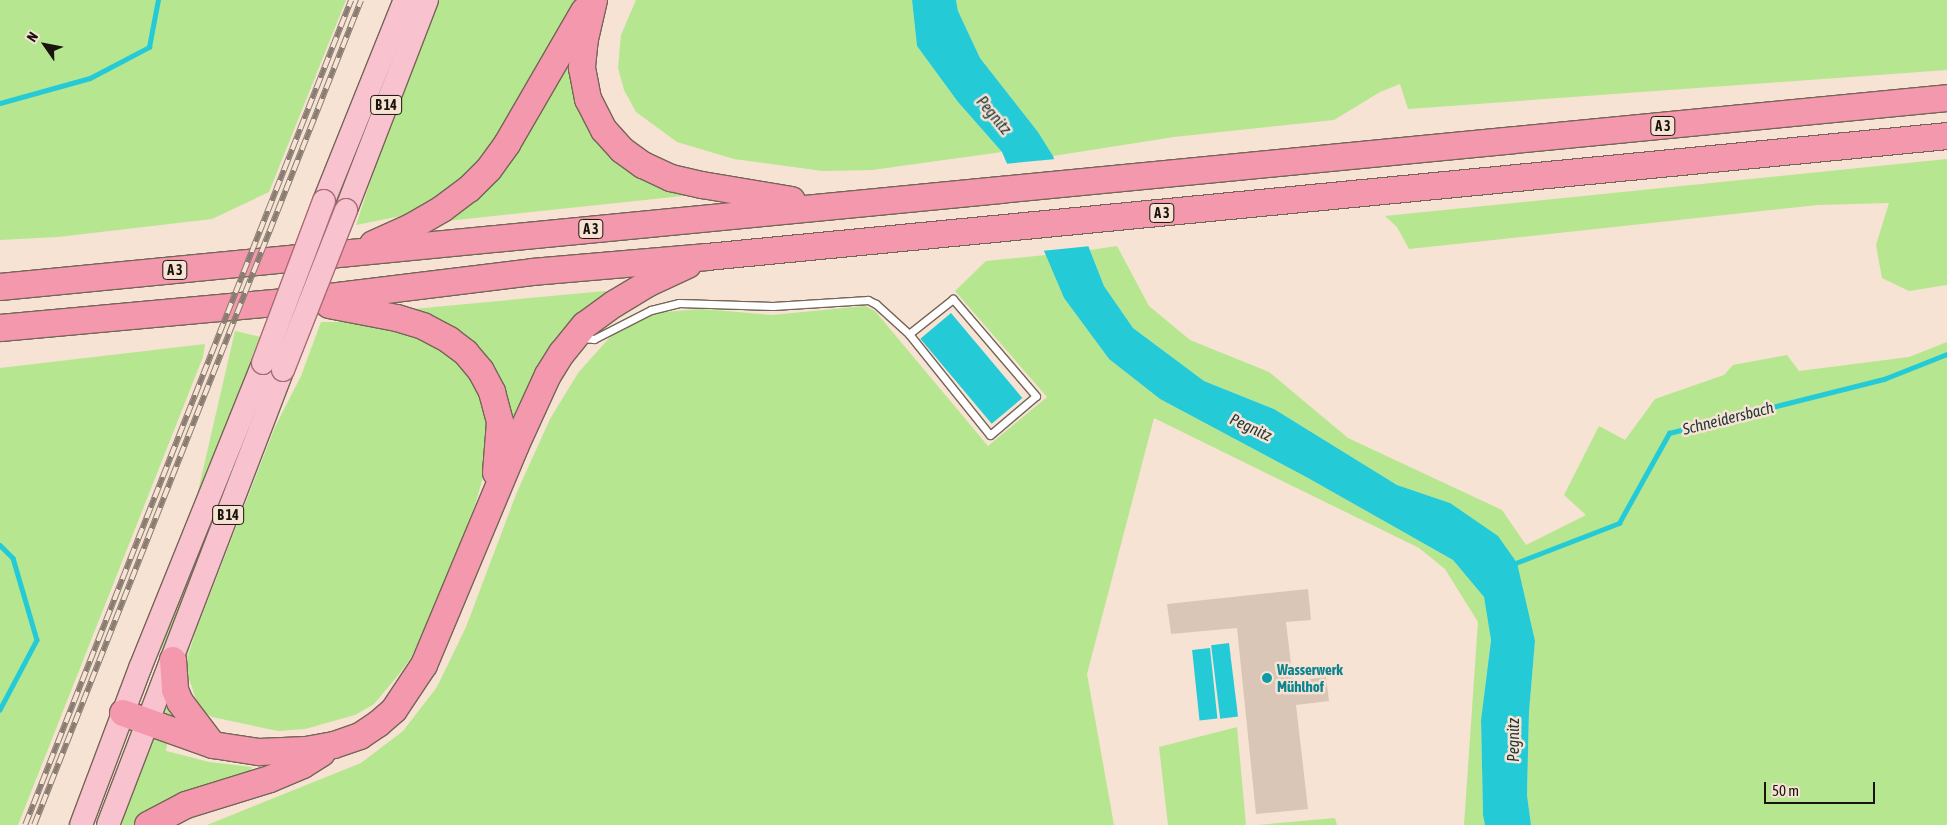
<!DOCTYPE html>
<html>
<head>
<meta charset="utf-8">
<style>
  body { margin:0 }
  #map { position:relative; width:1947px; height:825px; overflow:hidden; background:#f6e3d3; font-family:"Asap Condensed",sans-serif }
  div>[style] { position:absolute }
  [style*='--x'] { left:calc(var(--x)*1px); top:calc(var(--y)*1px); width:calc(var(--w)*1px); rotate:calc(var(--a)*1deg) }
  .green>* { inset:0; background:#b6e68f; transform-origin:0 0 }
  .water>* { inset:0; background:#24cbd7; transform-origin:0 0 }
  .pier>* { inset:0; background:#f6e3d3 }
  .stream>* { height:4.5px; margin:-2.25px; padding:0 2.25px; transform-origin:2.25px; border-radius:2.25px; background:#24cbd7 }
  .building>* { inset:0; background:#d9c6b7 }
  .roads { filter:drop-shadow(1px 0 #756557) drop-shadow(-1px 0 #756557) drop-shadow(0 1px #756557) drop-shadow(0 -1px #756557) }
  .lane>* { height:7px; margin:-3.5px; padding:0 3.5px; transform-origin:3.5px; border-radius:3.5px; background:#fff }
  .primary>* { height:22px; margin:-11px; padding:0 11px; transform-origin:11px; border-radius:11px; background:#f8c2ce }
  .highway>* { height:26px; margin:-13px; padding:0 13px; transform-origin:13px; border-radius:13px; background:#f499ad }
  .rail>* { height:5.5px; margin-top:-2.75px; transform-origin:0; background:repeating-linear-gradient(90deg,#f6e3d3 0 11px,#897c71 0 22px); box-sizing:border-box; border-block:1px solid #897c71 }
  .bridges { filter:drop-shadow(1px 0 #a86a75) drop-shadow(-1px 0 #a86a75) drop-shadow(0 1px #a86a75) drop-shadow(0 -1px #a86a75) }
  .primary-bridge>* { height:22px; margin:-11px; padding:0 11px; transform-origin:11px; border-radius:11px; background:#f8c2ce }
  .dots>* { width:14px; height:14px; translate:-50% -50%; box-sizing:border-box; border:2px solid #f6e3d3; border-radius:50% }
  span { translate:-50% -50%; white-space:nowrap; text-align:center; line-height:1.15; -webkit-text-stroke:5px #f6e3d3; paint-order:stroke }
  .shield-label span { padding:1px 4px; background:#f6e3d3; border:1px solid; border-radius:4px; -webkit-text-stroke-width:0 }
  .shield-label { font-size:14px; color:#1a140e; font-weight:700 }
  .culture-label { font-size:15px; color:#0d838f; font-weight:700 }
  .left { translate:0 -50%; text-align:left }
  .water-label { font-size:16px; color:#20393b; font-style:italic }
  .north { position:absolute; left:20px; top:20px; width:50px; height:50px; -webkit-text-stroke:4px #f6e3d3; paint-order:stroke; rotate:303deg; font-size:14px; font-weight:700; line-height:20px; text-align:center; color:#1a140e }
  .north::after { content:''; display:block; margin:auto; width:18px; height:22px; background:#1a140e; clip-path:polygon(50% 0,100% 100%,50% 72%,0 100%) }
  .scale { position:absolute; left:1764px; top:782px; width:111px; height:22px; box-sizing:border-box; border:2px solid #1a140e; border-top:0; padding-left:6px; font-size:15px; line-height:18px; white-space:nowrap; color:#1a140e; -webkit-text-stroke:4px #f6e3d3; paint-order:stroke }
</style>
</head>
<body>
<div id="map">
  <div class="green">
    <i style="clip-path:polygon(0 0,346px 0,269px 192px,212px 219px,58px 237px,0 240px)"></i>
    <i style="clip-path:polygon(439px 0,576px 0,503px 132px,462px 183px,420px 209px,401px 216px,356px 225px,383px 143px)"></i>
    <i style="clip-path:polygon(636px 0,912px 0,917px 46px,958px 102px,1002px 152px,872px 170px,823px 171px,734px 159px,677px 142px,636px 112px,624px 90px,618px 68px,621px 35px)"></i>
    <i style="clip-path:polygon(956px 0,1947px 0,1947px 70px,1408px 109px,1400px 84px,1380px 92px,1334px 120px,1174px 137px,1053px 156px,1038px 132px,980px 58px,958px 11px)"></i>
    <i style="clip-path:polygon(572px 49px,579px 103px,692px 195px,447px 221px)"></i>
    <i style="clip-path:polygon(1947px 159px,1947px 285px,1909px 291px,1882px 278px,1876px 245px,1889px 203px,1818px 205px,1409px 249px,1397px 227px,1385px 216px)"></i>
    <i style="clip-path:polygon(1117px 246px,1149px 306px,1190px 340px,1269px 372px,1348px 438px,1502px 510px,1526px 545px,1586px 515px,1564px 495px,1599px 426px,1625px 440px,1655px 399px,1724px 375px,1733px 365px,1787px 355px,1799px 371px,1909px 357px,1947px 342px,1947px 825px,1531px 825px,1527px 795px,1529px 712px,1535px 641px,1450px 503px,1397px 485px,1274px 409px,1204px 381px,1133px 328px,1104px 286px,1090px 250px)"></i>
    <i style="clip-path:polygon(1046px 255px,1064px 298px,1109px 359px,1160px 399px,1308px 478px,1453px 560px,1484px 597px,1491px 639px,1481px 720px,1483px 815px,1485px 825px,1464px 825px,1478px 622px,1445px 569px,1419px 548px,1154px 418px,1087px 674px,1114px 825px,207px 825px,361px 763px,403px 731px,437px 687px,466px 627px,517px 492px,550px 419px,578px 373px,619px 327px,654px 313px,701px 309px,772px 315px,865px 306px,875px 311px,988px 446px,1047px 397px,955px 291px,986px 261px)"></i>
    <i style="clip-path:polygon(605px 291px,607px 294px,510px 434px,507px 410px,413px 309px)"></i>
    <i style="clip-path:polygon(321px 322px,345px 322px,407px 332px,458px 359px,470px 375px,487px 409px,488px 460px,475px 505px,438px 598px,412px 656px,400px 673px,374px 704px,355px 715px,305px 729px,278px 731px,212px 717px,199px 708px,185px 667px,195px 633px,275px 427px,301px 376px)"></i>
    <i style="left:235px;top:331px;width:27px;height:531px;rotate:13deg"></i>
    <i style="clip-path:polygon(205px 344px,203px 357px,18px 825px,0 825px,0 368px)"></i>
    <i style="clip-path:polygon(1237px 727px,1246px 825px,1168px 825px,1159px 747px)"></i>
    <i style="clip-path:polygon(155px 748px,209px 762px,252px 767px,251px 771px,144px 813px,127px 823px)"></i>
    <i style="clip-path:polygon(1335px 818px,1337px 825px,1257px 825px)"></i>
  </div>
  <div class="water">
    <i style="clip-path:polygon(912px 0,956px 0,958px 11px,980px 58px,1038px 132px,1053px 156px,1104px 286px,1133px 328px,1204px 381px,1274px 409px,1397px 485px,1450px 503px,1498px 536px,1517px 563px,1535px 641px,1529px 712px,1527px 795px,1531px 825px,1485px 825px,1483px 815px,1481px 720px,1491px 640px,1484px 597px,1453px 560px,1308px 478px,1160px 399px,1109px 359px,1064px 298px,1002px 152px,958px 102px,917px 46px)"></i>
    <i style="left:951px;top:313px;width:111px;height:40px;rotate:50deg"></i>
    <i style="left:1229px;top:643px;width:74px;height:18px;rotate:83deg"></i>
    <i style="left:1210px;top:648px;width:71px;height:18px;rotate:84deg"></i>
  </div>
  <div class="pier">
    <i style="clip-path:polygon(1056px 159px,1091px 246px,1041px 251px,1004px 164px)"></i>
  </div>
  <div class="stream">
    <i style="--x:0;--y:103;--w:93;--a:-15.5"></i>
    <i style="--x:90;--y:78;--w:67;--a:-27.7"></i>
    <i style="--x:149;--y:47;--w:48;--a:-79.2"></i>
    <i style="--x:0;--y:545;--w:18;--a:45"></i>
    <i style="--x:13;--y:558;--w:85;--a:73.7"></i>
    <i style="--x:37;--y:640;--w:79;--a:117.9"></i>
    <i style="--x:1513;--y:564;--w:114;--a:-21.1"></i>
    <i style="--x:1619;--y:523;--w:103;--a:-60.9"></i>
    <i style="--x:1669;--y:433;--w:222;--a:-14.1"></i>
    <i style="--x:1884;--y:379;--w:68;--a:-21.6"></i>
  </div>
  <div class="building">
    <i style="clip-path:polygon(1308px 589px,1311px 620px,1286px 622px,1293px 681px,1326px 677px,1329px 701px,1296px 705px,1308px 809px,1256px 814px,1237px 628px,1171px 634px,1167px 604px)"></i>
  </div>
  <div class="roads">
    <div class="lane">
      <i style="--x:582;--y:338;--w:12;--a:5"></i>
      <i style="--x:594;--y:339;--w:64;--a:-27"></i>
      <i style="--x:651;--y:310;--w:29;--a:-14"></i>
      <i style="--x:679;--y:303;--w:94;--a:1.8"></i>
      <i style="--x:773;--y:306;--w:95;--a:-3.6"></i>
      <i style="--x:868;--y:300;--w:9;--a:27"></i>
      <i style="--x:876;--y:304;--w:45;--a:42.3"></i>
      <i style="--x:909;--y:334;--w:129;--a:51.3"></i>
      <i style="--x:990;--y:435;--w:60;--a:-40.3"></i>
      <i style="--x:1036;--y:396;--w:128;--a:-130.6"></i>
      <i style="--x:953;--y:299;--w:56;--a:141.5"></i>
    </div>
    <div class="primary">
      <i style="--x:324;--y:201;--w:217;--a:-68.1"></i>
      <i style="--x:346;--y:210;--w:225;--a:-68.9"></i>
      <i style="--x:81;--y:825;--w:168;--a:-69.4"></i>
      <i style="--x:140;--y:668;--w:329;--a:-68"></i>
      <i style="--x:108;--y:825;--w:487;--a:-69"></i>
    </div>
    <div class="highway">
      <i style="--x:594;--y:0;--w:39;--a:103"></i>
      <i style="--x:585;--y:38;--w:30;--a:96"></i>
      <i style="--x:582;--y:68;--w:32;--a:79"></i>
      <i style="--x:588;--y:99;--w:35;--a:63"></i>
      <i style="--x:604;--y:130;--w:27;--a:48"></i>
      <i style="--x:622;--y:150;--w:26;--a:36"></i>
      <i style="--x:643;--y:165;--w:31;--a:25"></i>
      <i style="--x:671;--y:178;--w:32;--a:13"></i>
      <i style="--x:702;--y:185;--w:91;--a:9.5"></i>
      <i style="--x:373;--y:244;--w:42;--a:-24.1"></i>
      <i style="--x:411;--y:227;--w:36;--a:-30"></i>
      <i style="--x:442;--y:209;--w:34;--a:-37"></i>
      <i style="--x:469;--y:189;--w:28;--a:-45"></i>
      <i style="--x:489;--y:169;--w:31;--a:-54"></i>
      <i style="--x:507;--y:144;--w:154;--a:-59.9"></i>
      <i style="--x:0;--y:287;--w:1956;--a:-5.54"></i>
      <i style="--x:329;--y:305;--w:69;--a:10.8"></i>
      <i style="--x:397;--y:318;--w:27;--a:17"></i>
      <i style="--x:423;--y:326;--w:30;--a:28"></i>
      <i style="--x:449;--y:340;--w:21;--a:37"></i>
      <i style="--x:466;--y:353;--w:23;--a:50"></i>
      <i style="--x:481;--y:371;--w:24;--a:62"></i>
      <i style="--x:492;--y:392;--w:31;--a:75"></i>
      <i style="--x:500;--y:422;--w:51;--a:94.5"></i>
      <i style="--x:0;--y:328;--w:298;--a:-5.2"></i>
      <i style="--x:297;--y:301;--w:237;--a:-7"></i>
      <i style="--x:532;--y:272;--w:176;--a:-4.9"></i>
      <i style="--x:707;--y:257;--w:1246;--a:-5.57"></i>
      <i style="--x:173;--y:660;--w:30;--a:86"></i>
      <i style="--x:175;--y:690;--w:13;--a:67"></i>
      <i style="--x:180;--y:702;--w:53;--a:52.7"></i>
      <i style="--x:123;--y:713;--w:96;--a:19.6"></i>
      <i style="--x:213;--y:745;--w:47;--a:8.7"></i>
      <i style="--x:259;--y:752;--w:47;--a:-2.4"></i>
      <i style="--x:306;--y:750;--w:28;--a:-10"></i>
      <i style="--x:334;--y:745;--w:28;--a:-19"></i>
      <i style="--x:360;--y:736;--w:22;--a:-34"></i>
      <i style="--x:378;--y:724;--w:21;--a:-41"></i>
      <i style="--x:394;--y:710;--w:54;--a:-56.3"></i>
      <i style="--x:424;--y:665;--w:236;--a:-67.3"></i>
      <i style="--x:515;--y:447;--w:79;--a:-65.4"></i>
      <i style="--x:548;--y:375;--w:26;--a:-58"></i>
      <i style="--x:562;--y:353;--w:36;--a:-51"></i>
      <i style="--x:585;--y:325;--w:36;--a:-36"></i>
      <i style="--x:614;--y:304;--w:39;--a:-31"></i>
      <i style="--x:647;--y:284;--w:45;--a:-24.9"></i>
      <i style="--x:148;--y:825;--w:43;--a:-27.8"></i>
      <i style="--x:186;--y:805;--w:88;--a:-17.2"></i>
      <i style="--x:270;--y:779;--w:36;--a:-23"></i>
      <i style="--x:303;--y:765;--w:22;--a:-32"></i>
    </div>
  </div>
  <div class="rail">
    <i style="--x:25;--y:825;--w:887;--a:-68.44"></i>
    <i style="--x:34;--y:825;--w:887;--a:-68.38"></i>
  </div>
  <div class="bridges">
    <div class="primary-bridge">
      <i style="--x:263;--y:363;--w:173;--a:-69.4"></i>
      <i style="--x:283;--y:370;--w:172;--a:-68.5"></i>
    </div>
  </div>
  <div class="dots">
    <i style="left:1267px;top:678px;background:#0f9aa8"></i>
  </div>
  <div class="shield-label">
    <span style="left:386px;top:105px">B 14</span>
    <span style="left:1663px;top:126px">A 3</span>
    <span style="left:1162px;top:213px">A 3</span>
    <span style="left:591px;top:229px">A 3</span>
    <span style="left:175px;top:270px">A 3</span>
    <span style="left:228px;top:515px">B 14</span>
  </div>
  <div class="culture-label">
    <span class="left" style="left:1277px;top:678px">Wasserwerk<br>Mühlhof</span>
  </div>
  <div class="water-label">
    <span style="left:994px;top:115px;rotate:50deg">Pegnitz</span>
    <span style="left:1728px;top:418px;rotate:-14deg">Schneidersbach</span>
    <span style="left:1251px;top:427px;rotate:25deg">Pegnitz</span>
    <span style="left:1513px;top:740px;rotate:-90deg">Pegnitz</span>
  </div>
  <div class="north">N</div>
  <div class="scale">50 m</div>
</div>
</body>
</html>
